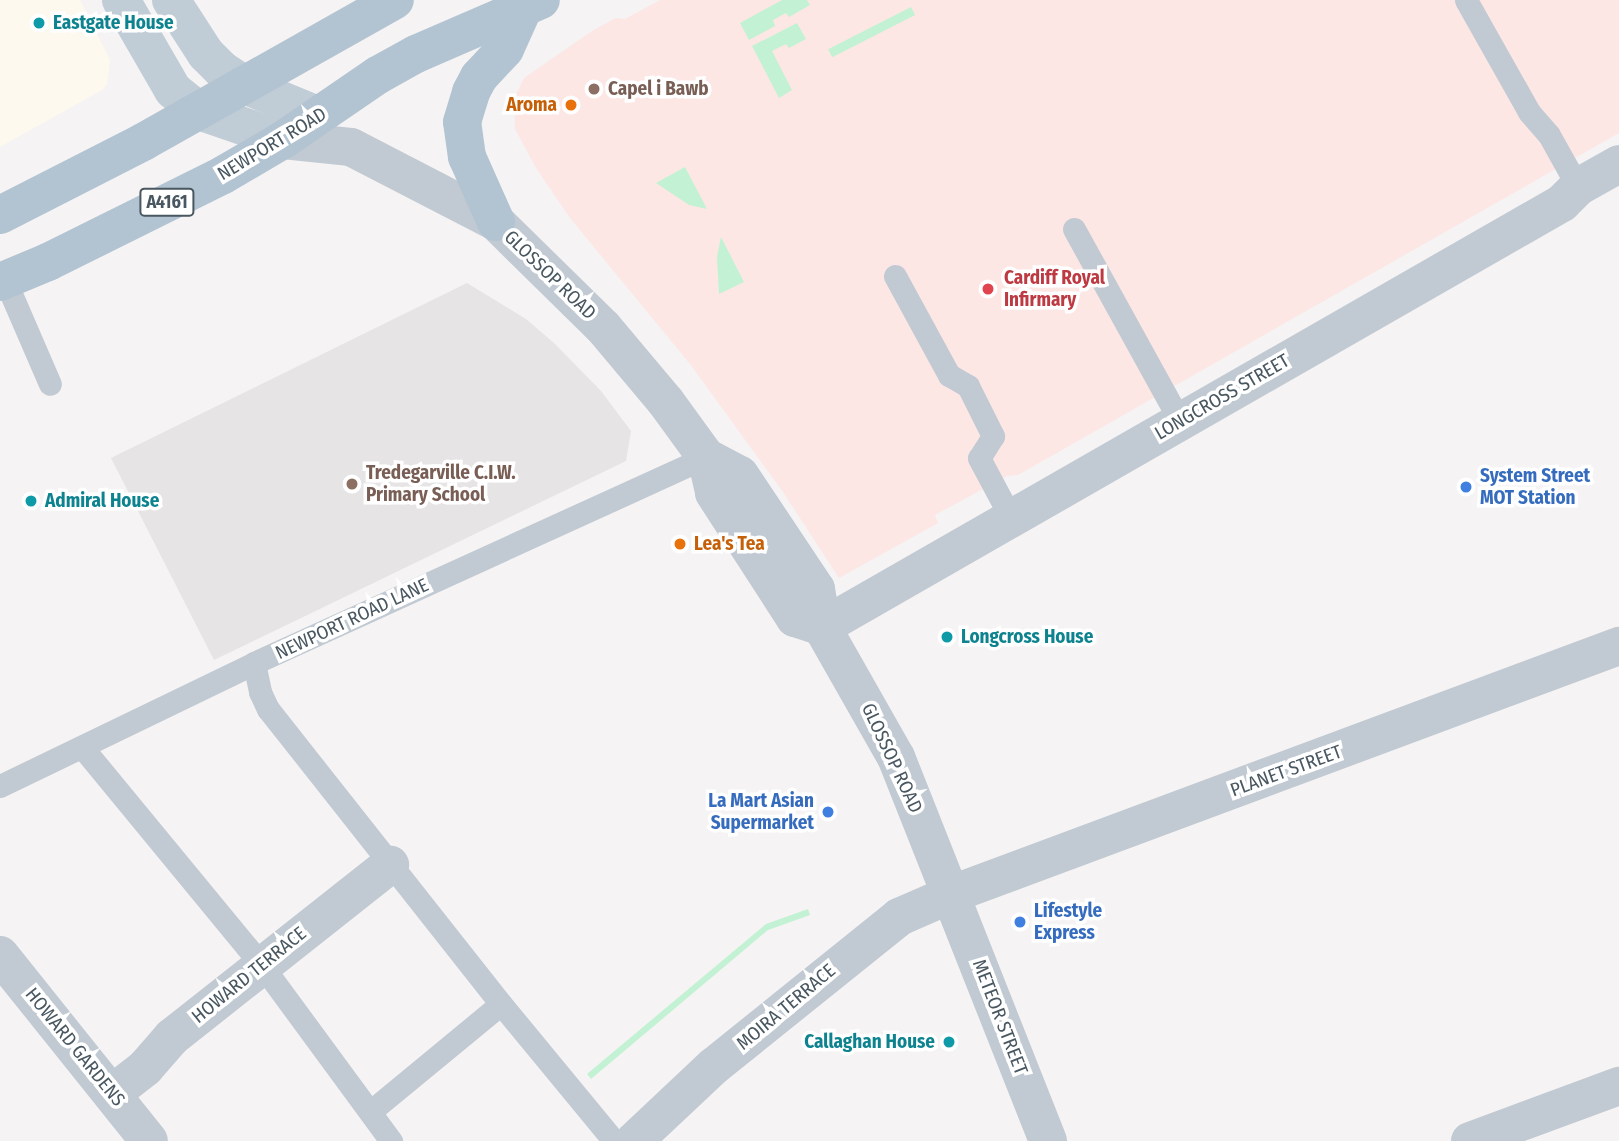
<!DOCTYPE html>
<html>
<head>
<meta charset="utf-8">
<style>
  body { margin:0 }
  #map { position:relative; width:1619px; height:1141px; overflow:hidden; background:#f5f3f3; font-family:"Fira Sans Condensed",sans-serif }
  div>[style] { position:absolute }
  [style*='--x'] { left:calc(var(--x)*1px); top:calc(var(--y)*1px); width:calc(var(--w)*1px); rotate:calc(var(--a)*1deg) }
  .commercial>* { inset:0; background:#fdf9ee }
  .education>* { inset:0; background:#e6e4e5 }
  .medical>* { inset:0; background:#fce7e5 }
  .green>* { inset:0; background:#c2f2d3; transform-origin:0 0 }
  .service>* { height:23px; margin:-11.5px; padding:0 11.5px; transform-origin:11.5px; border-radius:11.5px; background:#c1cad2 }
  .minor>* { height:38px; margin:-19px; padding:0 19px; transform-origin:19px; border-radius:19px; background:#c1cad2 }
  .secondary>* { height:38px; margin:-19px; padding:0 19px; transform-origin:19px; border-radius:19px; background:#c0ccd6 }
  .primary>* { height:38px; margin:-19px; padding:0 19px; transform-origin:19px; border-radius:19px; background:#b2c3d2 }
  .dots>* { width:19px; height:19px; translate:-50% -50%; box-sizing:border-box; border:4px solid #fff; border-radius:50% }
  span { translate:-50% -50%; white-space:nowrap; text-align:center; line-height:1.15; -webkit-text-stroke:7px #fff; paint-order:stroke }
  .shield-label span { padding:2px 5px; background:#fff; border:2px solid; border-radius:5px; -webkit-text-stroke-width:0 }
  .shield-label { font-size:18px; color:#495761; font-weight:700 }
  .culture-label { font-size:19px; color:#0d838f; font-weight:700 }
  .left { translate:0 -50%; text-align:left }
  .right { translate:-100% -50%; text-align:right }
  .education-label { font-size:19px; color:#785e54; font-weight:700 }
  .food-label { font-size:19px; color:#c56008; font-weight:700 }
  .street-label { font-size:19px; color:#495761 }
  .health-label { font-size:19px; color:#be3a42; font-weight:700 }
  .shop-label { font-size:19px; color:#366cbe; font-weight:700 }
</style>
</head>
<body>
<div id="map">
  <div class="commercial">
    <i style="clip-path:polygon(0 0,80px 0,110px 60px,107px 84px,102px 90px,0 147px)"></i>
  </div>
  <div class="education">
    <i style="clip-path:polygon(467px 283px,526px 319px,554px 343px,601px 391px,631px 431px,626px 461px,214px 660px,111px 458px)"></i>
  </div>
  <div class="medical">
    <i style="clip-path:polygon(660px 0,1619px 0,1619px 133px,1018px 475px,1007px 476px,935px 515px,938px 523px,839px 578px,783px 492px,690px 364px,570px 218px,536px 168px,515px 129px,514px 99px,524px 78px,592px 31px,616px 18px,625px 19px)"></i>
  </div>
  <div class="green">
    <i style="clip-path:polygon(782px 0,807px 0,810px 5px,789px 17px,786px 13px,773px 20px,775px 26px,749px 40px,740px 23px)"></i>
    <i style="left:911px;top:7px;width:9px;height:93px;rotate:63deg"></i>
    <i style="clip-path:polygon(797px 23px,806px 39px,789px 48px,786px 44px,772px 51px,792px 90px,779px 98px,752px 46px)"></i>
    <i style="clip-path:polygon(685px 167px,707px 209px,689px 205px,656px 183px)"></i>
    <i style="clip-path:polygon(721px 237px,744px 282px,719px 294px,717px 257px)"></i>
    <i style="clip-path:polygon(808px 909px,810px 915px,768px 930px,591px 1079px,587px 1074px,766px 924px)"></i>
  </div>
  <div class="service">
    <i style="--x:1466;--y:0;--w:129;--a:60.6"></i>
    <i style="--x:1529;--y:112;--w:30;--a:49"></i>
    <i style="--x:1549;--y:135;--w:60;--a:60.9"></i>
    <i style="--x:1074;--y:229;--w:219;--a:61.1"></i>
    <i style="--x:895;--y:276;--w:113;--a:61.4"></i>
    <i style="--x:949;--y:375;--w:22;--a:30"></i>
    <i style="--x:968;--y:386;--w:56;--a:63.4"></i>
    <i style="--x:993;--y:436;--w:26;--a:122"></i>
    <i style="--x:979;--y:458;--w:68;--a:61.9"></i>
    <i style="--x:5;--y:280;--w:113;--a:66.6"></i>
    <i style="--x:254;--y:663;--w:30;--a:78"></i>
    <i style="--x:260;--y:692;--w:19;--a:65"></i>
    <i style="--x:268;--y:709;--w:376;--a:51.7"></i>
    <i style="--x:501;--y:1004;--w:178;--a:50.5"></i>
    <i style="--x:82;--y:747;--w:281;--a:50.5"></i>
    <i style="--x:261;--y:964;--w:220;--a:53.7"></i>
    <i style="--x:0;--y:786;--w:282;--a:-25.8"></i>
    <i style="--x:254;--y:663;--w:497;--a:-24.5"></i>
    <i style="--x:371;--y:1111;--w:168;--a:-39.5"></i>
  </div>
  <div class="minor">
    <i style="--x:283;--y:140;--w:68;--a:5.9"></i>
    <i style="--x:351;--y:147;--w:163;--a:27.3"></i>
    <i style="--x:496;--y:222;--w:150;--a:44.5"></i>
    <i style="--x:603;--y:327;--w:98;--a:50"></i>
    <i style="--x:666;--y:402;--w:68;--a:54"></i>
    <i style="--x:706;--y:457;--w:37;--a:77"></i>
    <i style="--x:714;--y:493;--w:149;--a:57.1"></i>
    <i style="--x:795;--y:618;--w:28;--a:18"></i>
    <i style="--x:706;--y:457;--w:38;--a:28"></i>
    <i style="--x:740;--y:475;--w:137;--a:56.3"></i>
    <i style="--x:816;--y:589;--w:38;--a:81"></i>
    <i style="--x:822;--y:627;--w:150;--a:60.4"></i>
    <i style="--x:896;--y:757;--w:413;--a:68.4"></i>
    <i style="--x:822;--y:627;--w:853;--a:-29.81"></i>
    <i style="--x:1562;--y:203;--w:23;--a:-45"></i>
    <i style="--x:1578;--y:187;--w:47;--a:-29.3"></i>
    <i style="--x:0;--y:955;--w:238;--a:51.3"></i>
    <i style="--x:113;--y:1093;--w:41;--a:-38"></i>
    <i style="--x:145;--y:1068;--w:41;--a:-48.9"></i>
    <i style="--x:172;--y:1037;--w:278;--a:-38.3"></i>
    <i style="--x:634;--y:1141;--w:110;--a:-43.2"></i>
    <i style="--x:714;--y:1066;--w:238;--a:-38.8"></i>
    <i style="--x:899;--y:917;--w:58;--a:-23.5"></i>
    <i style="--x:952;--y:894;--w:712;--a:-20.4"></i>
    <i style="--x:1470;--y:1141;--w:159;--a:-20.3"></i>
  </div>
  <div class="secondary">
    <i style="--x:121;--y:0;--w:104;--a:60"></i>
    <i style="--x:173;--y:90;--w:33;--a:39"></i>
    <i style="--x:199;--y:111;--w:89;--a:19"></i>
    <i style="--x:171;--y:0;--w:64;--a:57.1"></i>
    <i style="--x:206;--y:54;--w:23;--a:45"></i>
    <i style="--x:222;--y:70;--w:30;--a:33"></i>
    <i style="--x:247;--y:86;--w:79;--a:22.3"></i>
  </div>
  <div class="primary">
    <i style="--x:0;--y:215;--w:161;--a:-27"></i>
    <i style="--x:143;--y:142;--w:289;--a:-29.4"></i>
    <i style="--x:496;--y:222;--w:71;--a:-114"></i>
    <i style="--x:467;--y:157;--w:35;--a:-98"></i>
    <i style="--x:462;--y:122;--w:31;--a:-73"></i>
    <i style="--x:471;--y:92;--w:17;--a:-62"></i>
    <i style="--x:479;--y:77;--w:38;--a:-47"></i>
    <i style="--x:505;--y:49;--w:44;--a:-65.8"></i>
    <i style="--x:0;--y:282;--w:52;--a:-22.6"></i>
    <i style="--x:48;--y:262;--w:195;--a:-26.4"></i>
    <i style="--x:223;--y:175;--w:69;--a:-30.3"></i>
    <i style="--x:283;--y:140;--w:115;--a:-34.4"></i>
    <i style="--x:378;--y:75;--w:43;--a:-28.9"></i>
    <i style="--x:416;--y:54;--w:136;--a:-23.4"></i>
  </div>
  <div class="dots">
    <i style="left:39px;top:23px;background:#0f9aa8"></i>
    <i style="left:594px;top:89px;background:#8d6e63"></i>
    <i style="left:571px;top:105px;background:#e8710a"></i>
    <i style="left:988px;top:289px;background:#e0444e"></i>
    <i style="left:352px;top:484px;background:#8d6e63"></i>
    <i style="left:1466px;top:487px;background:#3f7fe0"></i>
    <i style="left:31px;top:501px;background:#0f9aa8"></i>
    <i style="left:680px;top:544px;background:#e8710a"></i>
    <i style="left:947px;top:637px;background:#0f9aa8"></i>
    <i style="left:828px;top:812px;background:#3f7fe0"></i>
    <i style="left:1020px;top:922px;background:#3f7fe0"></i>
    <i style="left:949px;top:1042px;background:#0f9aa8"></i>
  </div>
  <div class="shield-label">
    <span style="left:167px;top:202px">A4161</span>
  </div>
  <div class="culture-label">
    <span class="left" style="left:53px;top:23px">Eastgate House</span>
    <span class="left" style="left:45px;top:501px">Admiral House</span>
    <span class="left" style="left:961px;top:637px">Longcross House</span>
    <span class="right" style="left:935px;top:1042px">Callaghan House</span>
  </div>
  <div class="education-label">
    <span class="left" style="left:608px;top:89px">Capel i Bawb</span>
    <span class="left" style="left:366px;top:484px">Tredegarville C.I.W.<br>Primary School</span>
  </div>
  <div class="food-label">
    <span class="right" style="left:557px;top:105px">Aroma</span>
    <span class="left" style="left:694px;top:544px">Lea's Tea</span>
  </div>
  <div class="street-label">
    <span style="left:272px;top:144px;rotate:-31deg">NEWPORT ROAD</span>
    <span style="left:550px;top:275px;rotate:44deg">GLOSSOP ROAD</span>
    <span style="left:1222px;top:397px;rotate:-30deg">LONGCROSS STREET</span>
    <span style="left:352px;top:619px;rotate:-25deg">NEWPORT ROAD LANE</span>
    <span style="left:892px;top:758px;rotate:65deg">GLOSSOP ROAD</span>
    <span style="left:1286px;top:771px;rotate:-20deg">PLANET STREET</span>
    <span style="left:249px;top:975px;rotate:-39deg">HOWARD TERRACE</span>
    <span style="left:786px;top:1007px;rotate:-40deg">MOIRA TERRACE</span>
    <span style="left:1000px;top:1017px;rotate:69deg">METEOR STREET</span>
    <span style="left:75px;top:1047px;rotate:51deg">HOWARD GARDENS</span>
  </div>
  <div class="health-label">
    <span class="left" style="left:1004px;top:289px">Cardiff Royal<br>Infirmary</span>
  </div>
  <div class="shop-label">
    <span class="left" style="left:1480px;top:487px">System Street<br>MOT Station</span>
    <span class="right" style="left:814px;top:812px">La Mart Asian<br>Supermarket</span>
    <span class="left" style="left:1034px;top:922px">Lifestyle<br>Express</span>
  </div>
</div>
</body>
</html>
